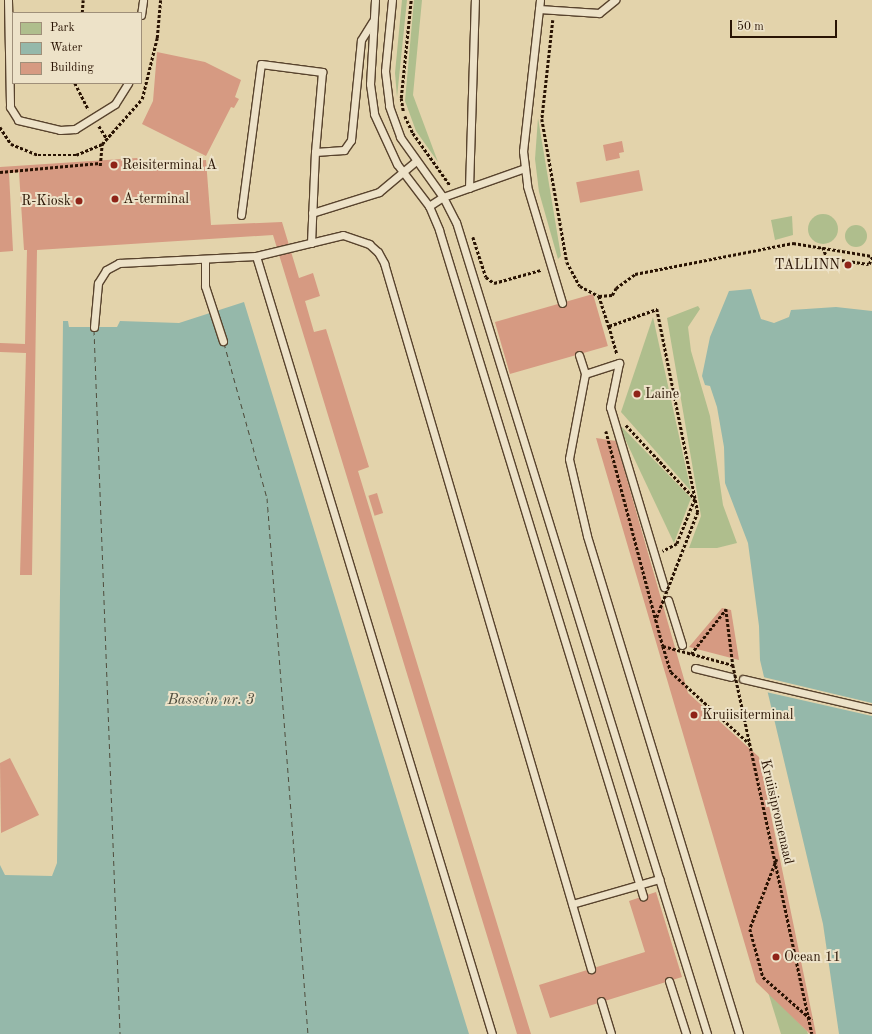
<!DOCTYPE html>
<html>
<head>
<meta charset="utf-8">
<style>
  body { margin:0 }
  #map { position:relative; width:872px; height:1034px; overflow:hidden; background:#e3d3ab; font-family:"Old Standard TT",serif }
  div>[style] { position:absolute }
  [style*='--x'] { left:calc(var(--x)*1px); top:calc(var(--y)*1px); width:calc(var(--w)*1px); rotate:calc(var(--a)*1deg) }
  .green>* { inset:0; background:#afbe8d }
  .round { border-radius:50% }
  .water>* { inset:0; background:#95b8aa }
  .pier>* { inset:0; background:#e3d3ab }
  .ferry>* { height:1px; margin-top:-0.5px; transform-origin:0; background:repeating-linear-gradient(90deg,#4f4d3d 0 5px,transparent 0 9px) }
  .building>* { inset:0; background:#d69a82; transform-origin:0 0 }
  .path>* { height:2.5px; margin-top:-1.25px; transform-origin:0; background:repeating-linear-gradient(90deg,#291303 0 3px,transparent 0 5px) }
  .roads { filter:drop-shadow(1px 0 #58432d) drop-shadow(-1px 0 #58432d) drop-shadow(0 1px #58432d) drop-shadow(0 -1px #58432d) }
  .lane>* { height:7px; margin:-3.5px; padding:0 3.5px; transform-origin:3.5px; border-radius:3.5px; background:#ede2c8 }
  .path-bridge>* { height:2.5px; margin-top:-1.25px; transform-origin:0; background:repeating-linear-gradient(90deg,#291303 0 3px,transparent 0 5px) }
  .dots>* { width:11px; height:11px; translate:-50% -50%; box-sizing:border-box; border:2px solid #ede2c8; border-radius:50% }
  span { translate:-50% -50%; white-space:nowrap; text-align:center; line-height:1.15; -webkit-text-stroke:4px #ede2c8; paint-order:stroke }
  .poi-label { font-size:14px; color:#291303 }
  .left { translate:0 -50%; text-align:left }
  .right { translate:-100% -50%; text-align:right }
  .street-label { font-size:14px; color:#291303 }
  .water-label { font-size:15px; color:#4f4d3d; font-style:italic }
  .legend { position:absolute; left:12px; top:12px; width:130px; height:72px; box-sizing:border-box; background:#ede2c8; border:1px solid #9f8f79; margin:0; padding:5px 7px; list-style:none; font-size:12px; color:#291303 }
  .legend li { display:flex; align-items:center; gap:8px; height:20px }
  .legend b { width:20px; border:1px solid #9f8f79 }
  .scale { position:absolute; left:730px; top:20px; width:107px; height:18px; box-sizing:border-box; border:2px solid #291303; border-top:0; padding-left:5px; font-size:12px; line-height:14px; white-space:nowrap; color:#291303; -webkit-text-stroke:3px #ede2c8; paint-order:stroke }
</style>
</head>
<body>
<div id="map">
  <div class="green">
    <i style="clip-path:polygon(402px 0,407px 0,397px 97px,395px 73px)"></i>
    <i style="clip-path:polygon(414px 0,422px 0,413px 95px,438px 162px,416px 131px,405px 101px)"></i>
    <i style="clip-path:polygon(538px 118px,561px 256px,558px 259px,539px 192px,535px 159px)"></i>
    <i class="round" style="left:808px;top:214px;width:30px;height:30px"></i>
    <i style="clip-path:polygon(792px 216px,793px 235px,775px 240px,771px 220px)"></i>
    <i class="round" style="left:845px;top:225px;width:22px;height:22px"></i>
    <i style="clip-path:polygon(698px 306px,700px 309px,688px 327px,691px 351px,710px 416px,723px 505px,737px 543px,717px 548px,689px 548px,701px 516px,667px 318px)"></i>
    <i style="clip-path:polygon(653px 317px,691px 491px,621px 412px)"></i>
    <i style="clip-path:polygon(617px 422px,691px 498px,674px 543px)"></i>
    <i style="clip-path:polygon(768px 992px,807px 1031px,808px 1034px,781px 1034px)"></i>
  </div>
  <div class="water">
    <i style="clip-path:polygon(751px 289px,761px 319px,774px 323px,789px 317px,791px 310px,836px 307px,872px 311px,872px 1034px,839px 1034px,823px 924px,760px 660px,759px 626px,748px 543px,725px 483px,724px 447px,717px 407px,710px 386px,705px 385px,702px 376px,710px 337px,729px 291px)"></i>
    <i style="clip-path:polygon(244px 302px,469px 1034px,0 1034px,0 865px,5px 875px,52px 876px,57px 863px,63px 321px,68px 321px,69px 327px,117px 327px,120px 321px,179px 323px)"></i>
  </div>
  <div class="pier">
    <i style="clip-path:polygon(763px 677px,872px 703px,872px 716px,766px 692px)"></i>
  </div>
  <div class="ferry">
    <i style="--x:94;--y:330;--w:704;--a:87.88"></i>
    <i style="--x:224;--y:343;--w:161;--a:74.5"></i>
    <i style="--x:267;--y:498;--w:538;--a:85.63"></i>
  </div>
  <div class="building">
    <i style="clip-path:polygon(157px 52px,205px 62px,241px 80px,235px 97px,239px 99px,234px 108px,231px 107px,206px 156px,142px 124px,153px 101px)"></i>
    <i style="clip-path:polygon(622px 141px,624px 152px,619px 153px,620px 158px,606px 161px,603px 145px)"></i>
    <i style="clip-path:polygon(137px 158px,142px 165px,206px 160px,211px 225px,282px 222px,299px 278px,313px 273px,320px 296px,305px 301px,314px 332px,326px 329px,369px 467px,358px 471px,531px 1034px,517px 1034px,273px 235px,37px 250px,32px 575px,20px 575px,26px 353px,0 352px,0 343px,25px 344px,27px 250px,24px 250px,19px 172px,9px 173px,13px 251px,0 252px,0 167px)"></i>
    <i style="left:639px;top:170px;width:21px;height:64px;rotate:79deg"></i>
    <i style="left:593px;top:294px;width:54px;height:102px;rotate:74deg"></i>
    <i style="clip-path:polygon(596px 438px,616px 441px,688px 693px,759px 757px,816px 1034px,810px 1034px,756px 982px)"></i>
    <i style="left:377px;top:493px;width:21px;height:9px;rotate:73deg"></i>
    <i style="clip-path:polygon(722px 608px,731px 610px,739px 660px,689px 647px)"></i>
    <i style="clip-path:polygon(10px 758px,39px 815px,1px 833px,0 763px)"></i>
    <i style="clip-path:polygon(656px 892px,682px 977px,550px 1018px,539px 985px,645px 952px,629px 901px)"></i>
  </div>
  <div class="path">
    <i style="--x:82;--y:13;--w:13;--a:-86"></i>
    <i style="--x:553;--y:20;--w:100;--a:96.3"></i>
    <i style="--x:542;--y:119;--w:145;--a:80.1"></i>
    <i style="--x:567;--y:262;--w:27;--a:62"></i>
    <i style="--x:580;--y:286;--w:21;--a:28"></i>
    <i style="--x:599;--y:296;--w:32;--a:72"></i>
    <i style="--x:609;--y:326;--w:51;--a:-19.5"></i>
    <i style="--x:657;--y:309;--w:207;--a:78.6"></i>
    <i style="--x:75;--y:83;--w:30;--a:63"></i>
    <i style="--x:403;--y:111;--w:13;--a:-99"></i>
    <i style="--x:401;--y:98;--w:99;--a:-84.2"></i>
    <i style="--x:405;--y:116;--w:19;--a:65"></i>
    <i style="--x:413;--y:133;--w:64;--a:54.6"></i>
    <i style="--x:99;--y:126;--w:15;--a:58"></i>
    <i style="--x:0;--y:127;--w:20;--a:57"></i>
    <i style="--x:11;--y:144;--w:29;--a:22"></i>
    <i style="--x:38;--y:155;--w:38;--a:0"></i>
    <i style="--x:76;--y:155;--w:28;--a:-23"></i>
    <i style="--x:100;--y:166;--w:22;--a:-85"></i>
    <i style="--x:102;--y:144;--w:60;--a:-48.4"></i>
    <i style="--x:142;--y:99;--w:63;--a:-76.2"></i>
    <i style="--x:157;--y:38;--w:38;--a:-85"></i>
    <i style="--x:0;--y:172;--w:100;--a:-5.1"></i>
    <i style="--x:473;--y:237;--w:42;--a:72"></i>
    <i style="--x:486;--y:277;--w:10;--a:37"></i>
    <i style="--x:494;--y:283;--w:49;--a:-15.5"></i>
    <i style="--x:823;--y:247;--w:12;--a:70"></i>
    <i style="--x:827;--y:258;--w:42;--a:8.1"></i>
    <i style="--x:869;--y:264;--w:8;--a:-67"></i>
    <i style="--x:599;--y:296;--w:13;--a:-4"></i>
    <i style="--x:612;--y:295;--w:8;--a:-60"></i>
    <i style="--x:616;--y:288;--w:24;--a:-36"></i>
    <i style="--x:635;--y:274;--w:161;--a:-11.1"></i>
    <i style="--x:793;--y:243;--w:80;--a:9.3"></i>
    <i style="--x:609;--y:326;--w:29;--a:74"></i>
    <i style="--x:626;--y:425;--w:101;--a:47"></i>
    <i style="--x:695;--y:499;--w:48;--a:111.8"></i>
    <i style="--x:677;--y:544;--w:16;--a:153"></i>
    <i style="--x:606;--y:431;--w:196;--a:75.2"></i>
    <i style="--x:726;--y:609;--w:56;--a:82.9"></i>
    <i style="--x:663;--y:646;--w:27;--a:73"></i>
    <i style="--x:671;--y:672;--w:108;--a:42.4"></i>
    <i style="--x:691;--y:654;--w:57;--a:-52.1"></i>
    <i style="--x:777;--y:859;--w:75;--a:111.1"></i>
    <i style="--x:750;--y:929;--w:50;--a:74.8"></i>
    <i style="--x:763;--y:977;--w:65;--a:41.3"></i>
  </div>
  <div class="roads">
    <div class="lane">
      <i style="--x:8;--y:0;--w:107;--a:88.9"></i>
      <i style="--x:10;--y:107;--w:15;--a:58"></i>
      <i style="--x:18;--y:120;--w:43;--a:13.4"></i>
      <i style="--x:60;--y:130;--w:15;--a:-4"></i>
      <i style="--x:75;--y:129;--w:47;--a:-32"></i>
      <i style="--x:115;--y:104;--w:25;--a:-58"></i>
      <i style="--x:375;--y:0;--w:84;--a:93.4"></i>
      <i style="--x:370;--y:84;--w:30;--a:82"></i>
      <i style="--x:374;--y:114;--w:55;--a:65.3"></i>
      <i style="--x:397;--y:164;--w:53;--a:52.7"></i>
      <i style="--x:429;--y:206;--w:26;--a:67"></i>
      <i style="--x:439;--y:230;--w:697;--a:72.97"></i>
      <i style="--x:392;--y:0;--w:71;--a:95.6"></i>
      <i style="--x:385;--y:71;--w:35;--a:83"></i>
      <i style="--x:389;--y:106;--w:33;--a:70"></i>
      <i style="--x:400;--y:137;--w:74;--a:54.4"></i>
      <i style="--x:443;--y:197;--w:28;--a:63"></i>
      <i style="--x:456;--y:222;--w:850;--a:72.82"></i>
      <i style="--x:540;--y:0;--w:152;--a:96.4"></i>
      <i style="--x:523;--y:151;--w:35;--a:83"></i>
      <i style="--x:527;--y:186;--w:122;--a:73.3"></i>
      <i style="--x:539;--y:9;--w:60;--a:3.8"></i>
      <i style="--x:599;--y:13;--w:21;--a:-39"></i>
      <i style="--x:141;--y:15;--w:15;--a:-82"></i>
      <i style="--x:469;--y:188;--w:188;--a:-88.2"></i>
      <i style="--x:429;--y:206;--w:17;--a:-33"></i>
      <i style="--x:443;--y:197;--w:87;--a:-19.5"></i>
      <i style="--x:312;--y:213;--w:70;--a:-17.4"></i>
      <i style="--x:379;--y:192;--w:48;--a:-40"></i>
      <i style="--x:241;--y:215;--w:152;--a:-82.5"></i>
      <i style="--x:261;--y:64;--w:62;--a:7.5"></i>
      <i style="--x:322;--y:72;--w:80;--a:95"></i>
      <i style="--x:311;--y:243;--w:91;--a:-87.5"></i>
      <i style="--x:315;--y:152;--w:29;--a:-4"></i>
      <i style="--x:344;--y:150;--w:12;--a:-55"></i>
      <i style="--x:351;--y:140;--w:100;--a:-84.3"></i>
      <i style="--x:361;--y:40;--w:22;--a:-58"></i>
      <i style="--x:256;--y:256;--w:813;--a:73.13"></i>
      <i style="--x:205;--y:259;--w:27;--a:90"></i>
      <i style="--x:205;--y:286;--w:58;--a:71.9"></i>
      <i style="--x:94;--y:327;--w:44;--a:-84.8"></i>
      <i style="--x:98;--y:283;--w:15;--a:-58"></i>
      <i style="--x:106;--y:270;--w:15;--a:-28"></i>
      <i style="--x:119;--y:263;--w:137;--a:-2.9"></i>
      <i style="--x:256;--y:256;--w:89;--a:-13.6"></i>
      <i style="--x:343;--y:235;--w:28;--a:19"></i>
      <i style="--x:369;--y:244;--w:12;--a:42"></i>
      <i style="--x:378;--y:252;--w:13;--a:61"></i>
      <i style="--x:384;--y:263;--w:736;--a:73.66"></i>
      <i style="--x:579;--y:355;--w:20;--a:72"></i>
      <i style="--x:585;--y:374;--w:86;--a:100.7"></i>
      <i style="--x:569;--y:459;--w:79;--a:76.8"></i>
      <i style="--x:587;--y:536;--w:521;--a:73.03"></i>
      <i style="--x:585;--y:374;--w:36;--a:-18"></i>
      <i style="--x:619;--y:363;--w:45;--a:101.6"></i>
      <i style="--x:610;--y:407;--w:188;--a:73.3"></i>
      <i style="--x:668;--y:600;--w:47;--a:72.7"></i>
      <i style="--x:695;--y:668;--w:37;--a:14"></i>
      <i style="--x:743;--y:679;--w:132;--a:13.1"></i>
      <i style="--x:572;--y:904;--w:91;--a:-16"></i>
      <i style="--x:669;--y:981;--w:56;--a:72.2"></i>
      <i style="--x:601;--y:1001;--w:34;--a:73"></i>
    </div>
  </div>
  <div class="path-bridge">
    <i style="--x:698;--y:512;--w:116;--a:111.3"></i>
    <i style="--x:656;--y:620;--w:27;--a:75"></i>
    <i style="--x:663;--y:646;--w:73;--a:15.2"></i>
    <i style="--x:733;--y:665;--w:377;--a:77.9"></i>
  </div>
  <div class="dots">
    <i style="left:114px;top:165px;background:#8f2418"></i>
    <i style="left:115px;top:199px;background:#8f2418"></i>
    <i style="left:79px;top:201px;background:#8f2418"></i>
    <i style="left:848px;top:265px;background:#8f2418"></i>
    <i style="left:637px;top:394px;background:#8f2418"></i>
    <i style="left:694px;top:715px;background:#8f2418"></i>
    <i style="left:776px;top:957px;background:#8f2418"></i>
  </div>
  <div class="poi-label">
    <span class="left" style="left:122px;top:165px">Reisiterminal A</span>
    <span class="left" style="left:123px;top:199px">A-terminal</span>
    <span class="right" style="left:71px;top:201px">R-Kiosk</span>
    <span class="right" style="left:840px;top:265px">TALLINN</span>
    <span class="left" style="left:645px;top:394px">Laine</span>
    <span class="left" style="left:702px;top:715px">Kruiisiterminal</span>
    <span class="left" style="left:784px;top:957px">Ocean 11</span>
  </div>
  <div class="street-label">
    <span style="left:777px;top:812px;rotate:77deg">Kruiisipromenaad</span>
  </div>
  <div class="water-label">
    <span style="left:211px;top:701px">Bassein nr. 3</span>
  </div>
  <ul class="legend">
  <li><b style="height:11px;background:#afbe8d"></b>Park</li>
  <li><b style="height:11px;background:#95b8aa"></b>Water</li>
  <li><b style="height:11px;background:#d69a82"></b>Building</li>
  </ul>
  <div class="scale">50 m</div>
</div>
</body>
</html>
